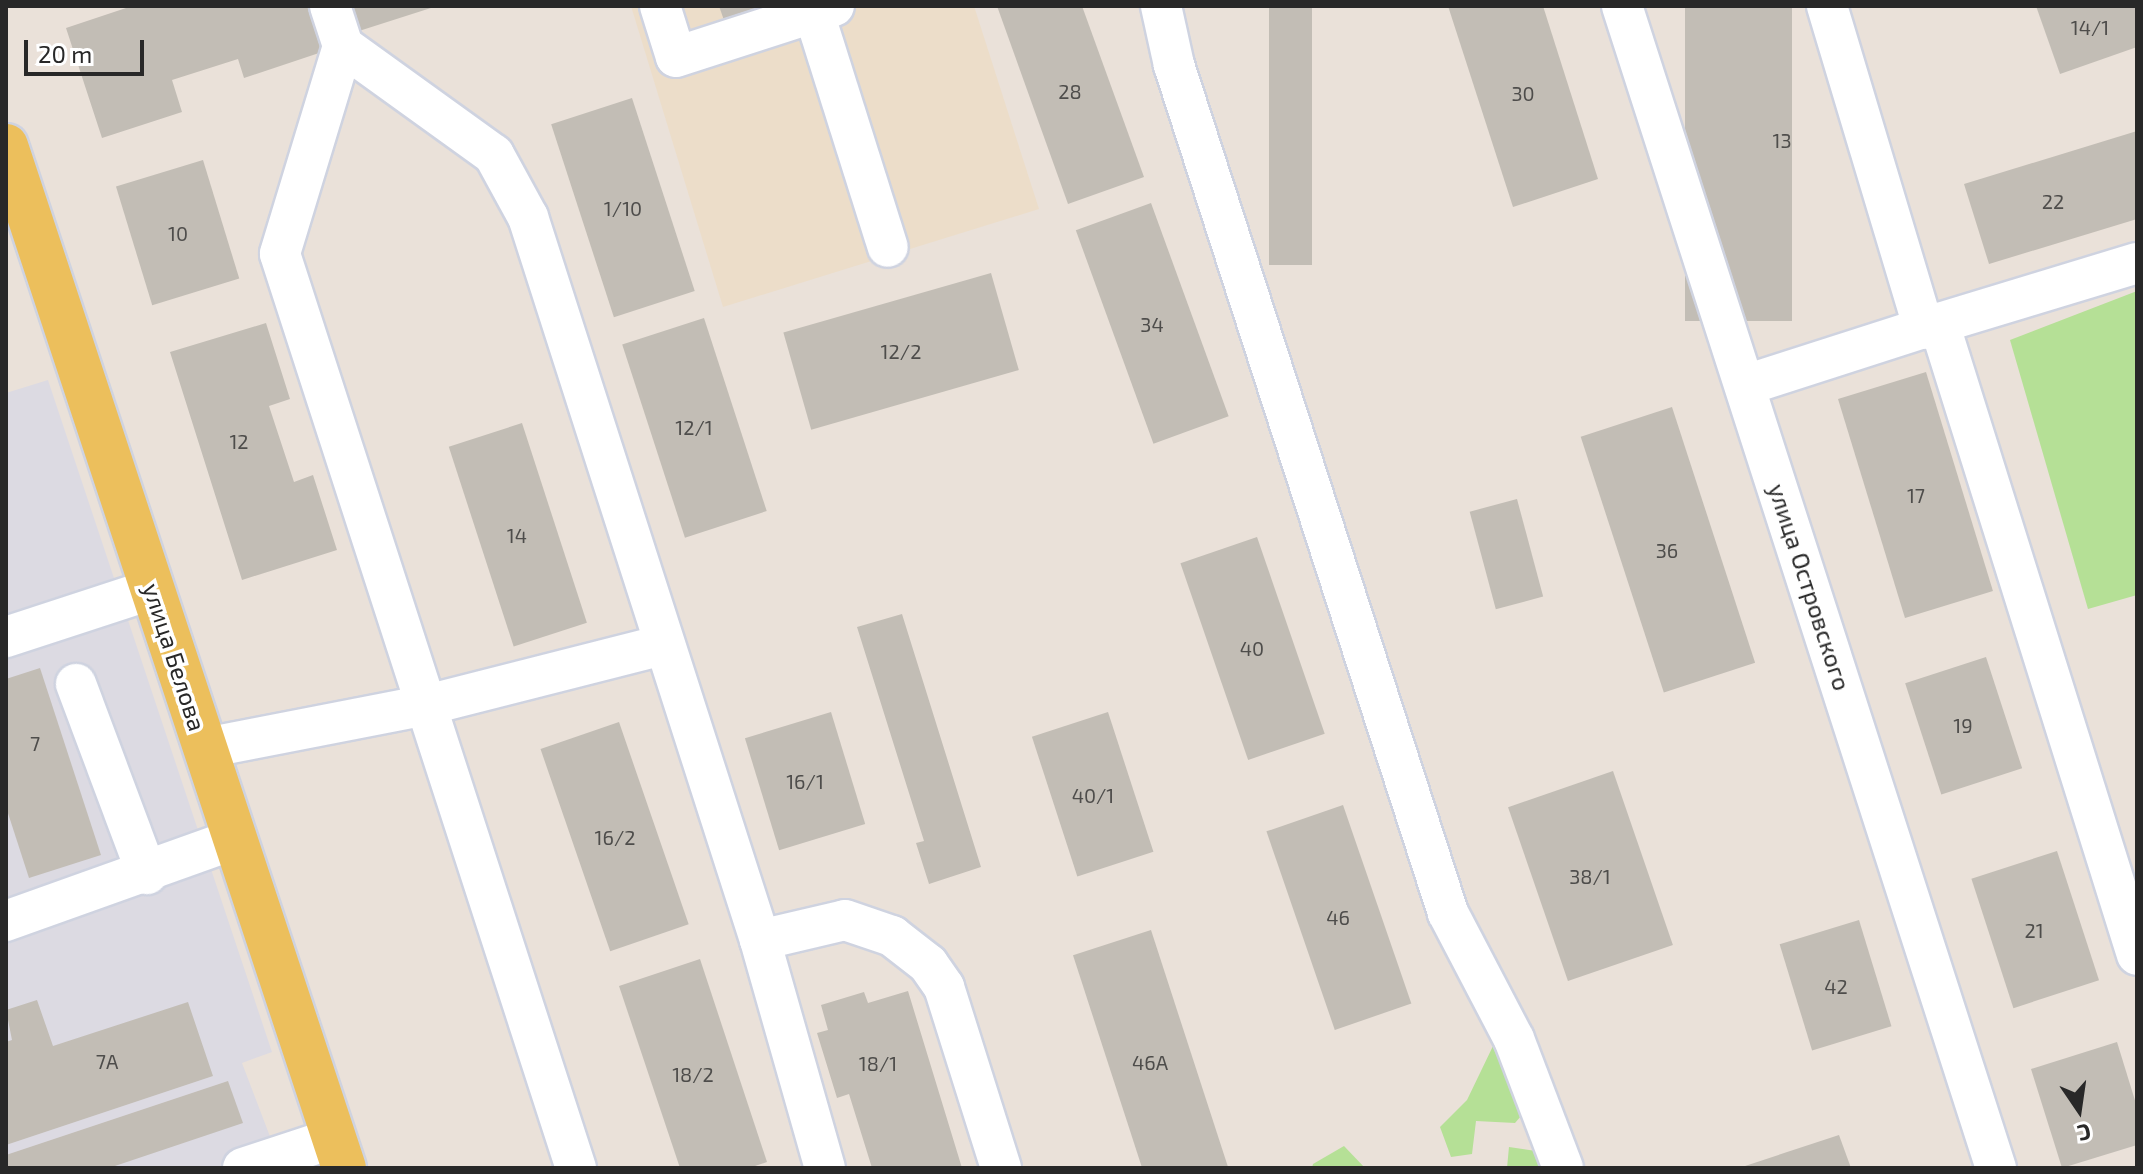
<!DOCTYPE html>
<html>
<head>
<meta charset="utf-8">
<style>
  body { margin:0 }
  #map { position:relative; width:2143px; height:1174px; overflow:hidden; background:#eae1d9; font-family:"Exo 2",sans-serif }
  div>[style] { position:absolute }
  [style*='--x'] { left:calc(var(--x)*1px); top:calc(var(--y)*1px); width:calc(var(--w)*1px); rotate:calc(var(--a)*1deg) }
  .industrial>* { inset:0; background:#dcdae2 }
  .education>* { inset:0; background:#ecddc9 }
  .green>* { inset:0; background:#b5e096 }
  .building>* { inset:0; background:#c2bdb5; transform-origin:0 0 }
  .roads { filter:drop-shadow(2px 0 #cfd3e0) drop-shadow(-2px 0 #cfd3e0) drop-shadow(0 2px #cfd3e0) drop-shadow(0 -2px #cfd3e0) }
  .minor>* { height:40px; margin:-20px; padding:0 20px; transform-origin:20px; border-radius:20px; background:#fff }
  .major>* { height:44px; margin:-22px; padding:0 22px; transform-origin:22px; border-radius:22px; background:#ecbf5c }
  span { translate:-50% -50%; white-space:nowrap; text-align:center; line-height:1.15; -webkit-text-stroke:7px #fff; paint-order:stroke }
  .number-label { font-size:20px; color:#4e4d4b }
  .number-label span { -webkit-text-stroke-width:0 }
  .street-label { font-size:24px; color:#282828 }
  .frame { position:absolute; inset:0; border:8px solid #282828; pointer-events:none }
  .north { position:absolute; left:2039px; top:1070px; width:80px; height:80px; -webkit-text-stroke:6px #fff; paint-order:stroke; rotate:167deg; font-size:22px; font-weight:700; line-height:32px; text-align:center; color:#282828 }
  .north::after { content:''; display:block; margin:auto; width:28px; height:36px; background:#282828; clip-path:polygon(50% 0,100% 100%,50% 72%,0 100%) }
  .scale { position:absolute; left:24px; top:40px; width:120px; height:36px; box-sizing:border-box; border:4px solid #282828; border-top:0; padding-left:10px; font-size:24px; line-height:28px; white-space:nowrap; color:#282828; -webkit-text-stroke:6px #fff; paint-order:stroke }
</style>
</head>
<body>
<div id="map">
  <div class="industrial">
    <i style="clip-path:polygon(48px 380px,272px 1052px,242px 1063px,282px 1168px,6px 1168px,6px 393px)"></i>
  </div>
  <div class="education">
    <i style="clip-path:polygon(631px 6px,974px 6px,1039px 209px,723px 307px)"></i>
  </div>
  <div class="green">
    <i style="clip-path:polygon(2137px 291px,2137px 595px,2088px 609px,2010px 340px)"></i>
    <i style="clip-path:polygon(1493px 1046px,1533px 1102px,1515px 1123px,1476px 1121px,1472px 1154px,1451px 1157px,1440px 1127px,1467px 1100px)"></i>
    <i style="clip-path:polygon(1344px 1146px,1365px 1168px,1312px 1168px,1313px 1164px)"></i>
    <i style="clip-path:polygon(1509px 1147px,1536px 1151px,1544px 1168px,1507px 1168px)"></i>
  </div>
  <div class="building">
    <i style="clip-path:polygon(132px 6px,307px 6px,322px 52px,244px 78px,238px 59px,172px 80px,182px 112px,102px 138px,66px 28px)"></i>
    <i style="clip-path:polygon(351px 6px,434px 6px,434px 7px,359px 31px)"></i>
    <i style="clip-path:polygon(719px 6px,785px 6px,726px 26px)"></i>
    <i style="clip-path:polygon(997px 6px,1082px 6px,1144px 177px,1068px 204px)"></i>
    <i style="left:1269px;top:6px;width:43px;height:259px"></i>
    <i style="clip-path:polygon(1448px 6px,1543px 6px,1598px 179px,1513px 207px)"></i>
    <i style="left:1685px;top:6px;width:107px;height:315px"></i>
    <i style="clip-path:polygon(2036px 6px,2137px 6px,2137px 47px,2060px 74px)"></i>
    <i style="left:632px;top:98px;width:203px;height:85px;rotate:72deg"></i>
    <i style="clip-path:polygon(2137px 131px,2137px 219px,1989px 264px,1964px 184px)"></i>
    <i style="left:203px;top:160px;width:124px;height:91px;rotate:73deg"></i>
    <i style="left:1151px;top:203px;width:227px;height:80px;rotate:70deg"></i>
    <i style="left:991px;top:273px;width:101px;height:216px;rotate:74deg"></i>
    <i style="left:704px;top:318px;width:203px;height:86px;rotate:72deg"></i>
    <i style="clip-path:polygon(266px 323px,290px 399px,269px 406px,294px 482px,313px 475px,337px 550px,242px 580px,170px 352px)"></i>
    <i style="left:1926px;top:372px;width:229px;height:92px;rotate:73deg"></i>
    <i style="left:1672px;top:407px;width:269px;height:96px;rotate:72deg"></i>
    <i style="left:522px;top:423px;width:210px;height:77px;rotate:72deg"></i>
    <i style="left:1517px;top:499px;width:101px;height:49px;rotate:75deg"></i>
    <i style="left:1257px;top:537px;width:208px;height:81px;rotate:71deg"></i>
    <i style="clip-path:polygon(902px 614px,981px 867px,929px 884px,916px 843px,924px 841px,857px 627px)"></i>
    <i style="left:1986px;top:657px;width:117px;height:85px;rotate:72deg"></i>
    <i style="clip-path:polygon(40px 668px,101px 855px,29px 878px,6px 807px,6px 679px)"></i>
    <i style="left:831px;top:712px;width:117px;height:90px;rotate:73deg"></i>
    <i style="left:1108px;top:712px;width:147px;height:80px;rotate:72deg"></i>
    <i style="left:619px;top:722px;width:214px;height:83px;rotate:71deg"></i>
    <i style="left:1613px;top:771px;width:184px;height:111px;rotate:71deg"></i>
    <i style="left:1343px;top:805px;width:210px;height:81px;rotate:71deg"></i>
    <i style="left:2057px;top:851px;width:136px;height:90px;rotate:72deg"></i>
    <i style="left:1859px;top:920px;width:111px;height:83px;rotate:73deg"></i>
    <i style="left:1151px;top:930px;width:250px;height:82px;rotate:72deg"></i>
    <i style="clip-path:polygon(700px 959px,767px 1162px,749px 1168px,680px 1168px,619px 986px)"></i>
    <i style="clip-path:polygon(908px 991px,962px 1168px,872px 1168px,849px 1094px,837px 1098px,817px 1033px,828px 1030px,821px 1005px,864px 992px,868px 1003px)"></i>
    <i style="clip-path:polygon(37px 1000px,53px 1046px,188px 1002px,213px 1076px,6px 1145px,6px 1042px,12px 1040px,6px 1010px)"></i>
    <i style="clip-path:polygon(2117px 1042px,2137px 1107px,2137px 1145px,2062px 1168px,2031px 1069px)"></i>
    <i style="clip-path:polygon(228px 1081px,243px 1123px,109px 1168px,6px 1168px,6px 1155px)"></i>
    <i style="clip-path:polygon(1839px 1135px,1851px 1168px,1742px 1168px,1742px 1167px)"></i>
  </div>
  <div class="roads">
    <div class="minor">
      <i style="--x:330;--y:6;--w:42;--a:72"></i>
      <i style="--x:343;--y:46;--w:186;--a:35.8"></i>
      <i style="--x:494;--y:155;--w:71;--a:61.3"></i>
      <i style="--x:528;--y:217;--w:759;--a:72.21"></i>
      <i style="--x:760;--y:940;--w:237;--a:74.1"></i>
      <i style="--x:660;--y:6;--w:53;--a:72.6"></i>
      <i style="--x:676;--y:57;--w:166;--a:-17.9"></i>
      <i style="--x:1161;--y:6;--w:60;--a:77.6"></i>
      <i style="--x:1174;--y:65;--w:891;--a:72.09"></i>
      <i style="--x:1448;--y:913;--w:142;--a:62.4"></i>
      <i style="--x:1514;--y:1039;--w:138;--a:69.2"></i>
      <i style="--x:1622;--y:6;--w:1221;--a:72.16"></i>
      <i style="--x:1827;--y:6;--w:337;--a:73.3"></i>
      <i style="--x:814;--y:13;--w:245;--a:72.5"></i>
      <i style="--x:343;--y:46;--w:217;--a:106.9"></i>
      <i style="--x:280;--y:254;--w:961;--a:72.06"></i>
      <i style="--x:2137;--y:263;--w:207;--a:163.1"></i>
      <i style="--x:1939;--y:323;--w:662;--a:72.6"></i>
      <i style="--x:1746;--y:385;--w:203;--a:-17.8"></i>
      <i style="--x:6;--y:637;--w:155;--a:-18.1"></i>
      <i style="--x:76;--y:684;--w:203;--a:69.5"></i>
      <i style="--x:205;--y:748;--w:226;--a:-11"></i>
      <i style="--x:427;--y:705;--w:244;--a:-14.3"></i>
      <i style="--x:6;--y:921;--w:243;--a:-19.7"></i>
      <i style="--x:760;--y:940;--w:87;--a:-13.2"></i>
      <i style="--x:845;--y:920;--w:50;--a:18.8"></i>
      <i style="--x:892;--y:936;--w:46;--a:37.9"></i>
      <i style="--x:928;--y:964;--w:28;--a:55"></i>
      <i style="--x:944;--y:987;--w:190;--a:72.5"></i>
      <i style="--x:243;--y:1168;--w:96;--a:-18.2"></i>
    </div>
    <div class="major">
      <i style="--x:6;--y:146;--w:1076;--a:71.7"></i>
    </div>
  </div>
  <div class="number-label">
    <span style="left:2090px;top:27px">14/1</span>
    <span style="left:1070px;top:91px">28</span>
    <span style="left:1523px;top:93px">30</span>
    <span style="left:1782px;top:140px">13</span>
    <span style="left:2053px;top:201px">22</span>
    <span style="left:623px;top:208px">1/10</span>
    <span style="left:178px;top:233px">10</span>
    <span style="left:1152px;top:324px">34</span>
    <span style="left:901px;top:351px">12/2</span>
    <span style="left:694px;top:427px">12/1</span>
    <span style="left:239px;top:441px">12</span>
    <span style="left:1916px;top:495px">17</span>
    <span style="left:517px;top:535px">14</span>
    <span style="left:1667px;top:550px">36</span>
    <span style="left:1252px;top:648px">40</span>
    <span style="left:1963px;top:725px">19</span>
    <span style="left:35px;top:743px">7</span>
    <span style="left:805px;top:781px">16/1</span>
    <span style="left:1093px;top:795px">40/1</span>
    <span style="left:615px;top:837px">16/2</span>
    <span style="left:1590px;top:876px">38/1</span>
    <span style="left:1338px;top:917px">46</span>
    <span style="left:2034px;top:930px">21</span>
    <span style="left:1836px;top:986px">42</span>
    <span style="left:107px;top:1061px">7А</span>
    <span style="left:1150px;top:1062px">46А</span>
    <span style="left:878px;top:1063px">18/1</span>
    <span style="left:693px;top:1074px">18/2</span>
  </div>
  <div class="street-label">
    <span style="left:1810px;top:587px;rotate:72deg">улица Островского</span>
    <span style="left:175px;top:657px;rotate:72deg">улица Белова</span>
  </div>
  <div class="frame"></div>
  <div class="north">С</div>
  <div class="scale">20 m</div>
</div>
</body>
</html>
